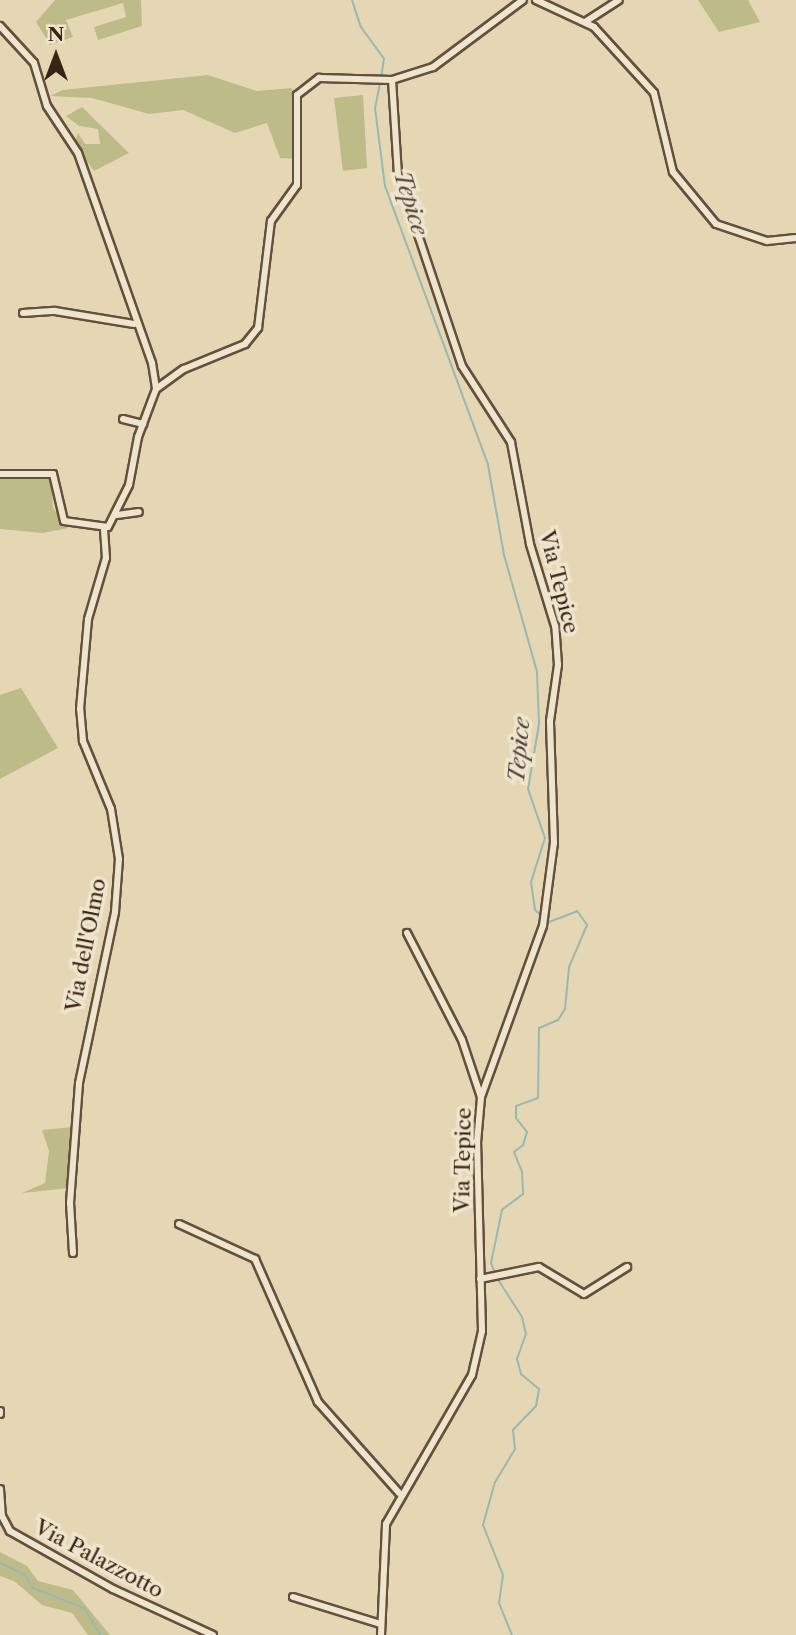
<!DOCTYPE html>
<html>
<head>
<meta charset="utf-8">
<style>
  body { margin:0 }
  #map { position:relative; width:796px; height:1635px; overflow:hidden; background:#e6d7b4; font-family:"Libre Caslon Text",serif }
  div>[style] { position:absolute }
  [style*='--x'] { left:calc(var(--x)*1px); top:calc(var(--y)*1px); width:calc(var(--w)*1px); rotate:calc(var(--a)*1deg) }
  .green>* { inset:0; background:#bdbc88 }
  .stream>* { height:2px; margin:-1px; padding:0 1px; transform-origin:1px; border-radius:1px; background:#97b8b3 }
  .roads { filter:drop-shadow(2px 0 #64503b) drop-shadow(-2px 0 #64503b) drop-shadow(0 2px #64503b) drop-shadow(0 -2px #64503b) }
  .minor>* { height:6px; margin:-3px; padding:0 3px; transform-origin:3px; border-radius:3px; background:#efe5ce }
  span { translate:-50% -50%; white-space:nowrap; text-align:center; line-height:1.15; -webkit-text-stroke:7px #efe5ce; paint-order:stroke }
  .street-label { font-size:21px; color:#392313 }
  .water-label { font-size:23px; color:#50483b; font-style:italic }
  .north { position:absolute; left:21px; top:21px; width:70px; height:70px; -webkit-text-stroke:5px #efe5ce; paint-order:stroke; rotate:0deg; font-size:19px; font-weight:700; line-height:28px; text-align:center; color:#392313 }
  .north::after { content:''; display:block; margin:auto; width:24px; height:32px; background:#392313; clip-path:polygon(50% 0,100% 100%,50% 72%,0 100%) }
</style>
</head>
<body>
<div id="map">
  <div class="green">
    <i style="clip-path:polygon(55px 0,141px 0,142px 26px,98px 40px,94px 27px,126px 17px,123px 3px,66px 20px,73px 37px,50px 45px,36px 22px)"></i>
    <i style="clip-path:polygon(698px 0,748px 0,760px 22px,719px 32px)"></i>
    <i style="clip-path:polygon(208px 75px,257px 91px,292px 88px,295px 159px,280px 158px,267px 123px,235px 133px,183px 110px,149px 114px,92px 98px,50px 96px,63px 90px)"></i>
    <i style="clip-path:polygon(363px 95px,367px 168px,343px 171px,334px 98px)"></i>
    <i style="clip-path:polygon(82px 107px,129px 153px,94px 171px,74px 144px,78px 133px,85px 144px,100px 144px,98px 129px,79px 126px,66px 116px)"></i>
    <i style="clip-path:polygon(0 477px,51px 479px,53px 508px,68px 528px,43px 533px,0 529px)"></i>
    <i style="clip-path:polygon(21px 688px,58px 748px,0 779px,0 695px)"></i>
    <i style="clip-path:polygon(72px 1127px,69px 1188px,22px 1193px,45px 1183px,49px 1151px,42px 1130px)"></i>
    <i style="clip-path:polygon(0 1552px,27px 1566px,38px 1581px,73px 1590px,110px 1635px,88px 1635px,72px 1613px,42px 1605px,14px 1581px,0 1576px)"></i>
  </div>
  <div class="stream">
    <i style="--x:352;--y:0;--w:28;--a:72"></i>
    <i style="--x:361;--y:27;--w:39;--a:54"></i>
    <i style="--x:384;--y:59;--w:18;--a:99"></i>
    <i style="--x:380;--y:83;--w:25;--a:101"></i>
    <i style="--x:375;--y:108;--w:79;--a:82.7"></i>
    <i style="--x:385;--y:186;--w:297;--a:69.7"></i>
    <i style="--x:488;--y:465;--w:91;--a:79.9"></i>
    <i style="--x:504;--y:555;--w:122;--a:74.2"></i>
    <i style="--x:537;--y:672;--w:52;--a:87.8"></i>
    <i style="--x:539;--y:724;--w:66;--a:99.6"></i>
    <i style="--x:528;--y:789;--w:52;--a:70.9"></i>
    <i style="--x:545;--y:838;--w:46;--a:107.7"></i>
    <i style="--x:531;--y:882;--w:28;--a:82"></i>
    <i style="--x:535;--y:910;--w:18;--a:41"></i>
    <i style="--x:549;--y:922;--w:30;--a:-21"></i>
    <i style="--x:577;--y:911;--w:17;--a:54"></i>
    <i style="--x:587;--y:925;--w:46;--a:113.2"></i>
    <i style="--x:569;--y:967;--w:42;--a:95.4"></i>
    <i style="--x:565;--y:1009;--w:13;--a:122"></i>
    <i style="--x:558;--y:1020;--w:21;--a:157"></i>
    <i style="--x:539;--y:1028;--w:70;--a:90.8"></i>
    <i style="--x:538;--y:1098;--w:23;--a:160"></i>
    <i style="--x:516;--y:1106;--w:12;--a:90"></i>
    <i style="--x:516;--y:1118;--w:18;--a:52"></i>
    <i style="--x:527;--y:1132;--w:14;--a:107"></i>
    <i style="--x:523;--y:1145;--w:11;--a:142"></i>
    <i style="--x:514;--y:1152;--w:22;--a:68"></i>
    <i style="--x:522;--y:1172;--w:22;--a:87"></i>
    <i style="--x:523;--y:1194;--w:26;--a:143"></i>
    <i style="--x:502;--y:1210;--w:54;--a:101.7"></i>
    <i style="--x:491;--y:1263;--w:11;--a:68"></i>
    <i style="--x:497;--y:1278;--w:46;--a:57.3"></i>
    <i style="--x:522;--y:1317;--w:17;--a:77"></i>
    <i style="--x:526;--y:1334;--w:27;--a:110"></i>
    <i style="--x:517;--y:1359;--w:16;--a:75"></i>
    <i style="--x:521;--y:1374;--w:23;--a:40"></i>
    <i style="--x:539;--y:1389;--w:17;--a:100"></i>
    <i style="--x:536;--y:1406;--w:33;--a:134"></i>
    <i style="--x:513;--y:1430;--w:19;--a:84"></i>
    <i style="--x:515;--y:1449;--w:39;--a:121"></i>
    <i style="--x:495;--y:1482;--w:45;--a:105.6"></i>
    <i style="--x:483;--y:1525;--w:54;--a:68.2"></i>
    <i style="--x:503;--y:1575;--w:28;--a:98"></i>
    <i style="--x:499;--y:1603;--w:35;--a:68"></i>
    <i style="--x:0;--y:1563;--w:26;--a:25"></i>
    <i style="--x:24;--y:1574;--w:17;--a:57"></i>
    <i style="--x:33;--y:1588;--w:55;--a:21.4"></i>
    <i style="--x:84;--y:1608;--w:31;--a:59"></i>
  </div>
  <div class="roads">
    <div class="minor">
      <i style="--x:536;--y:0;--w:64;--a:25"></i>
      <i style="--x:594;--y:27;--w:89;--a:47.7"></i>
      <i style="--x:654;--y:93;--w:81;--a:76.5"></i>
      <i style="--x:673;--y:172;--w:67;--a:50.4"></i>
      <i style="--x:716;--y:224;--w:54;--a:18.4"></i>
      <i style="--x:767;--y:241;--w:29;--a:-6"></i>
      <i style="--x:585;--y:22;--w:40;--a:-32.9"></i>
      <i style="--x:0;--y:26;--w:50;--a:47.4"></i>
      <i style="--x:34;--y:63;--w:45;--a:73.2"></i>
      <i style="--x:47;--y:106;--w:56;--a:56.6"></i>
      <i style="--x:78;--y:153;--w:223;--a:70.6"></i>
      <i style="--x:152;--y:363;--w:26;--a:81"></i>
      <i style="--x:23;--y:313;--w:32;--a:-4"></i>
      <i style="--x:55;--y:311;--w:80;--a:9.3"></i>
      <i style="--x:123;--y:419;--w:21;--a:14"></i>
      <i style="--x:0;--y:474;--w:53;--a:0"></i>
      <i style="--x:53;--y:474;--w:48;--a:76.8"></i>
      <i style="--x:64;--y:521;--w:44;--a:7.8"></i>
      <i style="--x:108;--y:527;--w:47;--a:-63.4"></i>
      <i style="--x:129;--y:485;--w:49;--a:-79.4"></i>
      <i style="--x:138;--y:437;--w:51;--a:-69.4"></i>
      <i style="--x:156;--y:389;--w:34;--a:-36"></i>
      <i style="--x:184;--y:369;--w:66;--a:-22.3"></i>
      <i style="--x:245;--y:344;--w:21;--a:-51"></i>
      <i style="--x:258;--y:328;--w:108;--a:-83.1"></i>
      <i style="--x:271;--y:221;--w:44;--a:-54.2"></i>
      <i style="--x:297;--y:185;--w:90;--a:-90"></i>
      <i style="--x:297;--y:95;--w:28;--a:-38"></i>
      <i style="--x:319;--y:78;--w:73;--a:1.6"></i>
      <i style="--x:392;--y:80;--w:43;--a:-17.6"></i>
      <i style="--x:433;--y:67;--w:112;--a:-36.7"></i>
      <i style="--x:117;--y:515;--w:22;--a:-8"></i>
      <i style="--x:407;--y:933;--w:120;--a:62.8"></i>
      <i style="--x:462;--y:1040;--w:60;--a:71.6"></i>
      <i style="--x:179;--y:1224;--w:84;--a:24.7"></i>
      <i style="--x:255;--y:1259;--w:156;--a:66.2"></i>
      <i style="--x:318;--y:1402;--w:122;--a:48.3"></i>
      <i style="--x:73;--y:1253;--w:50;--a:-93.4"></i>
      <i style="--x:70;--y:1203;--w:120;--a:-85.7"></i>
      <i style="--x:79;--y:1083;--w:175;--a:-78.1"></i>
      <i style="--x:115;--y:912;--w:53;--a:-85.7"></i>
      <i style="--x:119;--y:859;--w:51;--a:-99.1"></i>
      <i style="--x:111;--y:809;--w:74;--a:-112.4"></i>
      <i style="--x:83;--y:741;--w:32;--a:-95"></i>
      <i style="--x:80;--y:709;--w:90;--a:-84.9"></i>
      <i style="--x:88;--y:619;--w:64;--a:-73.6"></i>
      <i style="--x:106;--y:558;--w:30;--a:-94"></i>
      <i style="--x:480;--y:1279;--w:60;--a:-11.5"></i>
      <i style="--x:539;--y:1267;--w:52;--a:31"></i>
      <i style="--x:584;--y:1294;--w:51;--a:-32.1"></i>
      <i style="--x:0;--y:1411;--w:3;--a:90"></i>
      <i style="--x:0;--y:1489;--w:27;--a:86"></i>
      <i style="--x:2;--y:1516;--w:17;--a:62"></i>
      <i style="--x:10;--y:1531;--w:118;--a:29.4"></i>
      <i style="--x:113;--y:1589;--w:110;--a:24.7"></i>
      <i style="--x:293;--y:1597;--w:92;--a:17.1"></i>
      <i style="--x:381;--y:1635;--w:111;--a:-87.4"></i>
      <i style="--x:386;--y:1524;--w:172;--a:-60"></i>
      <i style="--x:472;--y:1375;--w:45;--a:-77.2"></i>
      <i style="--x:482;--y:1331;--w:188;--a:-91.5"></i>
      <i style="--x:477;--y:1143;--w:46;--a:-85"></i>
      <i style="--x:481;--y:1097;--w:182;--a:-70.1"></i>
      <i style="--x:543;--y:926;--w:84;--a:-82.5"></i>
      <i style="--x:554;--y:843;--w:122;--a:-91.9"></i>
      <i style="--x:550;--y:721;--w:57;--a:-81.9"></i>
      <i style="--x:558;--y:665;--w:39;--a:-94"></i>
      <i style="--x:555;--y:626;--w:86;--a:-107"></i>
      <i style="--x:530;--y:544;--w:104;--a:-100.6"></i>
      <i style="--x:511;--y:442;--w:90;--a:-122.8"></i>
      <i style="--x:462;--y:366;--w:201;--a:-108.5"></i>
      <i style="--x:398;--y:175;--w:95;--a:-93.6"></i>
    </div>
  </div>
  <div class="street-label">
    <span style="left:559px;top:582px;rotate:76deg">Via Tepice</span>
    <span style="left:86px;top:945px;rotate:-79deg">Via dell'Olmo</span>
    <span style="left:463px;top:1160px;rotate:-89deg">Via Tepice</span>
    <span style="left:99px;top:1559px;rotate:28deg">Via Palazzotto</span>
  </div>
  <div class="water-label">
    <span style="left:411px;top:203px;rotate:73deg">Tepice</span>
    <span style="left:519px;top:750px;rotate:-85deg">Tepice</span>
  </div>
  <div class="north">N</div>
</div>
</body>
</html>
